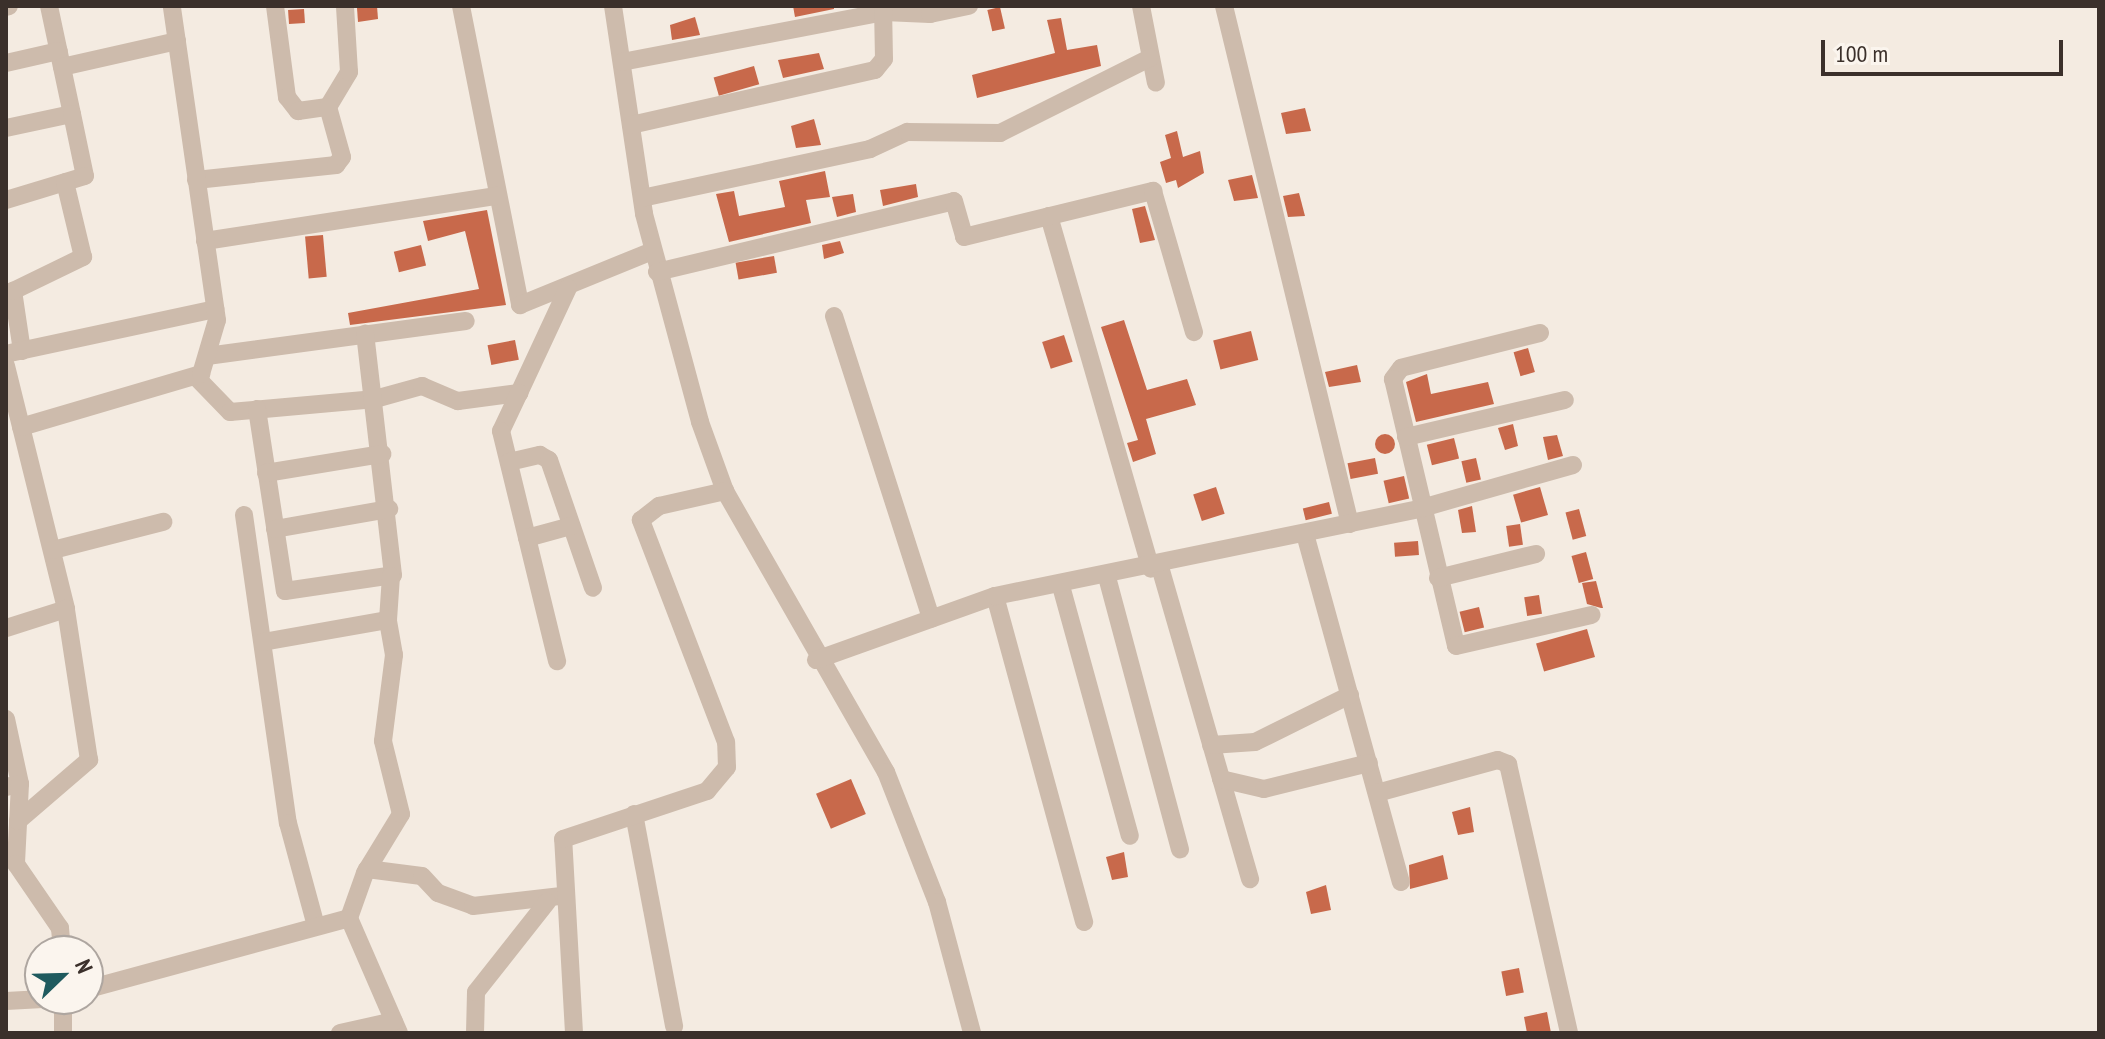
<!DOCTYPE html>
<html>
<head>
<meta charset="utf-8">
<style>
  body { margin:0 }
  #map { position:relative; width:2105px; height:1039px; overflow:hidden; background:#f4ebe1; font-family:"PT Sans Narrow",sans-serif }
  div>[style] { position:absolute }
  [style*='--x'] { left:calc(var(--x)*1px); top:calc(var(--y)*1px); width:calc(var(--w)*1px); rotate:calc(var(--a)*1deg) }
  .building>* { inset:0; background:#c8694b; transform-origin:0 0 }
  .round { border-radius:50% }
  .minor>* { height:18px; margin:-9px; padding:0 9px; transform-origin:9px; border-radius:9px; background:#cdbbac }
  span { translate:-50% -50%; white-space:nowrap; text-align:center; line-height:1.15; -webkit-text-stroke:6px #fbf5ee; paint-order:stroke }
  .frame { position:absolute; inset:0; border:8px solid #3b302b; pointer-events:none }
  .north { position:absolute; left:24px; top:935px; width:80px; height:80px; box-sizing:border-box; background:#fbf5ee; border:2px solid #aea6a0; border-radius:50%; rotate:67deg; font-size:22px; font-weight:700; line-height:32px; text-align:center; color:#3b302b }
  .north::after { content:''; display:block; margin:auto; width:28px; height:36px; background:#1f5a5e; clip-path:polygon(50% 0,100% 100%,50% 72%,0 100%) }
  .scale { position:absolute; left:1821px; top:40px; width:242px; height:36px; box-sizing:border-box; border:4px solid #3b302b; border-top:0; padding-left:10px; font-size:24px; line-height:28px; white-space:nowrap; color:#3b302b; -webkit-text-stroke:6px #fbf5ee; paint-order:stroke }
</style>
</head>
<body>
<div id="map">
  <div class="building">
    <i style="clip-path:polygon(369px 6px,377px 6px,378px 19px,358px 22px,357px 8px)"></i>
    <i style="clip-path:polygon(793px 6px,834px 6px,834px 9px,795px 17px)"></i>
    <i style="left:1000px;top:7px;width:22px;height:13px;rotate:77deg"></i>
    <i style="left:304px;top:9px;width:14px;height:16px;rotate:86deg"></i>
    <i style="clip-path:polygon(695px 17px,700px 35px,672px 40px,670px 25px)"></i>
    <i style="clip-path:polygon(1061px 18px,1067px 50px,1097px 45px,1101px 66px,977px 98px,972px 75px,1055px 53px,1047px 20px)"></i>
    <i style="clip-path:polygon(819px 53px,824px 69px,783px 78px,778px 60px)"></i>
    <i style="left:754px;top:66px;width:19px;height:42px;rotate:74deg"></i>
    <i style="clip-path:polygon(1305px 108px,1311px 131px,1286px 134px,1281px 113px)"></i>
    <i style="clip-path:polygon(814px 119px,821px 145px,796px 148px,791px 126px)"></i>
    <i style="clip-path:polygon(1177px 131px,1183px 157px,1200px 151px,1204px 173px,1178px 188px,1176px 180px,1166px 183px,1160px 162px,1171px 158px,1165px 135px)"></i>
    <i style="clip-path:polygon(825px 171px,830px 197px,806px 200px,811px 223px,729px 242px,716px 194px,734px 191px,739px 216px,785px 207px,779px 181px)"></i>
    <i style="clip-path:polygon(1252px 175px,1258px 198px,1234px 201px,1228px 180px)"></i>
    <i style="clip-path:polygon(916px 184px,918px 197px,883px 206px,880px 190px)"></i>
    <i style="clip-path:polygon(1299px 193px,1305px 216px,1288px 217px,1283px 196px)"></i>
    <i style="clip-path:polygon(853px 194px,856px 212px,837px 217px,832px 197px)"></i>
    <i style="clip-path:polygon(1145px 206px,1155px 240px,1140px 243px,1132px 209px)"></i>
    <i style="clip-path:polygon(487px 210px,506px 305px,350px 325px,348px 313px,479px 289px,465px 231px,428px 241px,423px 221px)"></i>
    <i style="left:323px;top:235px;width:42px;height:18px;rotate:85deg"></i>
    <i style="clip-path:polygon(840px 241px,844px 253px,824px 259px,822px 245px)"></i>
    <i style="left:421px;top:245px;width:21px;height:28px;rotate:76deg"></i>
    <i style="left:774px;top:256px;width:17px;height:39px;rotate:80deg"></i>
    <i style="clip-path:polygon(1124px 320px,1147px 390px,1187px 379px,1196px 405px,1146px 419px,1156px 454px,1133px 462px,1127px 443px,1138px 440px,1101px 327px)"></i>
    <i style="left:1251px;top:331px;width:30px;height:39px;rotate:76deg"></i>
    <i style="left:1064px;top:335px;width:28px;height:23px;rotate:72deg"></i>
    <i style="left:515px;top:340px;width:20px;height:28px;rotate:79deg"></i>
    <i style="left:1528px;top:348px;width:25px;height:15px;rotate:74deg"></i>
    <i style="clip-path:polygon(1357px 365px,1361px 382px,1329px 387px,1325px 372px)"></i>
    <i style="clip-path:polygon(1427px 374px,1431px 394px,1488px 382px,1494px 404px,1416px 422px,1406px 382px)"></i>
    <i style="clip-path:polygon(1513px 424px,1518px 446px,1505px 450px,1498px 428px)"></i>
    <i class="round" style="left:1375px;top:434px;width:20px;height:20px"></i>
    <i style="clip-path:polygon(1557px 435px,1563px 456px,1548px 460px,1543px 437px)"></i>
    <i style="left:1454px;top:438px;width:21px;height:28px;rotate:76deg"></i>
    <i style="left:1375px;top:458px;width:16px;height:28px;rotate:79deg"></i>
    <i style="left:1476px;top:458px;width:22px;height:15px;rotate:77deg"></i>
    <i style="left:1404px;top:476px;width:23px;height:21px;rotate:77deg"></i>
    <i style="left:1216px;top:487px;width:28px;height:24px;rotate:72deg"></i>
    <i style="left:1540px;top:487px;width:29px;height:28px;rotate:74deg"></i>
    <i style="left:1329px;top:502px;width:12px;height:27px;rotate:76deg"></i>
    <i style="clip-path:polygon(1472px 506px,1476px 532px,1462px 533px,1458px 510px)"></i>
    <i style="left:1579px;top:509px;width:28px;height:14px;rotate:75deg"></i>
    <i style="left:1520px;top:524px;width:21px;height:14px;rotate:82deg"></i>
    <i style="left:1418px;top:541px;width:14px;height:24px;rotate:86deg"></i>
    <i style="left:1586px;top:552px;width:28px;height:15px;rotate:75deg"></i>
    <i style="clip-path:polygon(1596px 581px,1603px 608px,1601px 608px,1587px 604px,1582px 583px)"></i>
    <i style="left:1539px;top:595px;width:19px;height:15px;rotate:81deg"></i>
    <i style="left:1479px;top:607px;width:21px;height:20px;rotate:76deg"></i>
    <i style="left:1587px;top:629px;width:29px;height:53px;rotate:74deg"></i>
    <i style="left:851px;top:779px;width:38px;height:38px;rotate:67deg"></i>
    <i style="clip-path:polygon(1470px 807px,1474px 832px,1458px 835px,1452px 812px)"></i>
    <i style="clip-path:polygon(1124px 852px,1128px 877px,1112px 880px,1106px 857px)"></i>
    <i style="clip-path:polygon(1443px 855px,1448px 879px,1410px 889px,1409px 865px)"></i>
    <i style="clip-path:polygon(1326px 885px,1331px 910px,1311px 914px,1306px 892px)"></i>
    <i style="left:1519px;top:968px;width:25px;height:18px;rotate:79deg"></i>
    <i style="clip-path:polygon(1547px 1012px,1551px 1033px,1527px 1033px,1524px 1017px)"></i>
  </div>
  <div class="minor">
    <i style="--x:49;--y:6;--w:110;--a:78"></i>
    <i style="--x:275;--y:6;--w:92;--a:82.5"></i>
    <i style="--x:287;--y:97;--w:18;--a:52"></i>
    <i style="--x:298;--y:111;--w:30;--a:-8"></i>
    <i style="--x:328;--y:107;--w:41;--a:-59"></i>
    <i style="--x:349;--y:72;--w:66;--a:-93.5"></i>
    <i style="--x:461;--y:6;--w:305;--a:78.8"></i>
    <i style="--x:520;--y:305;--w:143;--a:-22.2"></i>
    <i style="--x:613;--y:6;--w:210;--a:81.5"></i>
    <i style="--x:644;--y:214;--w:215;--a:74.9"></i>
    <i style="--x:700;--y:422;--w:73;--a:70.1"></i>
    <i style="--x:725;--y:491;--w:324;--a:60.2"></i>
    <i style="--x:886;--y:772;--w:140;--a:68.6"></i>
    <i style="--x:937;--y:902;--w:136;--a:75"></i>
    <i style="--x:1141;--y:6;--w:78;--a:79"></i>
    <i style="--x:1224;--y:6;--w:533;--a:76.33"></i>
    <i style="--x:6;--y:7;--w:3;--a:-18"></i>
    <i style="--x:622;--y:62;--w:267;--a:-10.8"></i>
    <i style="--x:884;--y:12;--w:46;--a:2.5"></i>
    <i style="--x:930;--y:14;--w:40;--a:-12"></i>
    <i style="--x:6;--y:63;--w:54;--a:-12.8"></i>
    <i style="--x:62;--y:67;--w:118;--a:-12.7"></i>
    <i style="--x:631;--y:125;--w:250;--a:-12.7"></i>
    <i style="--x:875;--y:70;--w:14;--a:-51"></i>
    <i style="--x:884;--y:59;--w:53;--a:-91.1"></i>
    <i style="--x:6;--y:128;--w:67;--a:-12"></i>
    <i style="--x:72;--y:114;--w:63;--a:78.2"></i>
    <i style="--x:85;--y:176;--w:83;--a:163.1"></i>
    <i style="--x:196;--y:180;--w:141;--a:-6.1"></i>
    <i style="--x:336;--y:165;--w:10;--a:-53"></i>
    <i style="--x:342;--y:157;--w:52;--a:-105.6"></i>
    <i style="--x:642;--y:198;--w:233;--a:-12.1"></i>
    <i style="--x:870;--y:149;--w:41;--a:-24.7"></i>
    <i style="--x:907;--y:132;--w:93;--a:0.6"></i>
    <i style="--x:1000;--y:133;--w:168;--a:-26.6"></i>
    <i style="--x:1049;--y:216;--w:367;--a:73.9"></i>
    <i style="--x:205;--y:241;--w:295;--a:-8.8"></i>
    <i style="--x:657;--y:272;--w:305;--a:-13.4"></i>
    <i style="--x:954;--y:201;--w:37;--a:74"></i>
    <i style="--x:964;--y:237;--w:195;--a:-13.7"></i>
    <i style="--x:1153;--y:191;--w:147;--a:73.8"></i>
    <i style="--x:834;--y:316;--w:318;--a:72.2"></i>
    <i style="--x:1540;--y:333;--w:143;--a:165.9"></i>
    <i style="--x:1401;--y:368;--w:14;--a:126"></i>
    <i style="--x:1393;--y:379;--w:274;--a:76.7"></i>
    <i style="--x:1456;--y:646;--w:139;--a:-12.9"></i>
    <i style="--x:22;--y:351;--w:61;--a:-98.5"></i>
    <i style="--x:13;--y:291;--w:78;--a:-25.9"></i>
    <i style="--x:83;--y:257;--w:77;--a:-103.5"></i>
    <i style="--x:10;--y:353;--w:210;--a:-12.1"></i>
    <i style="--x:207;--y:356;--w:261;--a:-7.7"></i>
    <i style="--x:6;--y:366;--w:250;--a:76.1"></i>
    <i style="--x:66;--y:609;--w:63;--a:162.4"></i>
    <i style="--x:198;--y:379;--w:46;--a:45.9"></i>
    <i style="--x:230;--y:412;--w:146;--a:-5.1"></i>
    <i style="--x:375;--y:399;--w:49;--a:-15.5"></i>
    <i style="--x:422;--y:386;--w:39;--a:23"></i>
    <i style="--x:458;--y:401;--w:62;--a:-7.5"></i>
    <i style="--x:519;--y:393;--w:116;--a:-65"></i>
    <i style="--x:519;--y:393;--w:42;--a:115.3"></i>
    <i style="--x:501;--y:431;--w:237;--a:76.3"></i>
    <i style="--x:257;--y:409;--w:184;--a:81.3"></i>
    <i style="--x:285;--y:591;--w:109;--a:-8.4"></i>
    <i style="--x:393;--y:575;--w:243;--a:-96.6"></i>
    <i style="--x:21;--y:427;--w:188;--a:-16.4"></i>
    <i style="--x:201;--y:374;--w:56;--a:-73.5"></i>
    <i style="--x:217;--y:320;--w:317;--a:-98.2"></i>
    <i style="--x:1406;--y:437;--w:163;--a:-13.1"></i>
    <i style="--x:509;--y:462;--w:32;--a:-13"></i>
    <i style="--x:540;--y:455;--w:10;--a:29"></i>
    <i style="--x:549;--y:460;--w:135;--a:71"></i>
    <i style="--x:266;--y:473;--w:118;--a:-9.3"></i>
    <i style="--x:244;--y:515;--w:311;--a:81.9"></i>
    <i style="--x:288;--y:823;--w:107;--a:74.8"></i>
    <i style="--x:275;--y:529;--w:116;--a:-10"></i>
    <i style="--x:1305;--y:534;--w:361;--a:74.6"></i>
    <i style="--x:527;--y:538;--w:46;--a:-15.3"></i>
    <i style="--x:53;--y:550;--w:114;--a:-14.3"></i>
    <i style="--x:1160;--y:567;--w:325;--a:73.9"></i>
    <i style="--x:1107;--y:577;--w:282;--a:75"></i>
    <i style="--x:1438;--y:578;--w:101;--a:-13.8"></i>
    <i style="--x:1061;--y:586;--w:259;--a:74.6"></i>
    <i style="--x:995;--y:596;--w:338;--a:74.7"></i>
    <i style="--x:263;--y:642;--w:127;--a:-10"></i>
    <i style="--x:388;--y:620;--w:44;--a:-86.1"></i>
    <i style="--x:816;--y:660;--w:190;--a:-19.7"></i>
    <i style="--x:995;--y:596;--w:436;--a:-11.6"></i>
    <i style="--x:1422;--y:508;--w:157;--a:-15.9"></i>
    <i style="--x:6;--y:719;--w:66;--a:77.8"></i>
    <i style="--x:20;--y:784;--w:14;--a:168"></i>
    <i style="--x:1211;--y:745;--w:44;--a:-3.9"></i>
    <i style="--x:1255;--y:742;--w:106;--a:-26.3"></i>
    <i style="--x:1221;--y:779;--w:44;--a:13.1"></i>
    <i style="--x:1264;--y:789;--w:108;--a:-13.9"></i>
    <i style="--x:20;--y:784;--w:80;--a:92.9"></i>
    <i style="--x:16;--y:864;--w:78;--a:55.5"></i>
    <i style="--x:60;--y:928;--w:23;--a:85"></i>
    <i style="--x:1377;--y:793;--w:125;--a:-15.3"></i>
    <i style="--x:1498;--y:760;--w:11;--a:22"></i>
    <i style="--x:1508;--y:764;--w:276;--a:77.2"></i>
    <i style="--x:634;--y:814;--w:216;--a:79.3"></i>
    <i style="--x:18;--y:821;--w:94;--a:-40.7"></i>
    <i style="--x:89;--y:760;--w:153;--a:-98.7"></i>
    <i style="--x:367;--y:869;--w:55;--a:7.3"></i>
    <i style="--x:422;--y:876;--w:23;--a:47"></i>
    <i style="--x:438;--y:893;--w:37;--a:20"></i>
    <i style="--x:473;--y:906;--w:89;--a:-6.5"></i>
    <i style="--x:349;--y:918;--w:48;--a:-70.4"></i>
    <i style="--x:365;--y:873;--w:69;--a:-58.6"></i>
    <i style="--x:401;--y:814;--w:75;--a:-103.9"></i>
    <i style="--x:383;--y:741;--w:87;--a:-82.7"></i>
    <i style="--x:394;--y:655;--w:36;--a:-100"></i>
    <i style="--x:88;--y:989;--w:270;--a:-15.2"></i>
    <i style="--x:349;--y:918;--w:125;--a:66.5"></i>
    <i style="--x:63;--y:999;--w:34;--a:90"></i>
    <i style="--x:6;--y:1001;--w:37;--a:-3"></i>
    <i style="--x:340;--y:1033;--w:55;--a:-12.5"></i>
    <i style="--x:475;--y:1033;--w:41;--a:-88.6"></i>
    <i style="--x:476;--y:992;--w:115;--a:-51.7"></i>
    <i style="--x:574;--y:1033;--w:194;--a:-93.2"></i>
    <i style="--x:563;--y:839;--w:152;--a:-18.4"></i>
    <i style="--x:707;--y:791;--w:31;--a:-50"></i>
    <i style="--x:727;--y:767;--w:25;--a:-92"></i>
    <i style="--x:726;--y:742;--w:238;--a:-111"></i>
    <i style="--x:641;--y:520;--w:23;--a:-38"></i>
    <i style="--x:659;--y:506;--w:68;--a:-12.8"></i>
  </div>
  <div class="frame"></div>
  <div class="north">N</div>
  <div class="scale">100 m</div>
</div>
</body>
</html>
